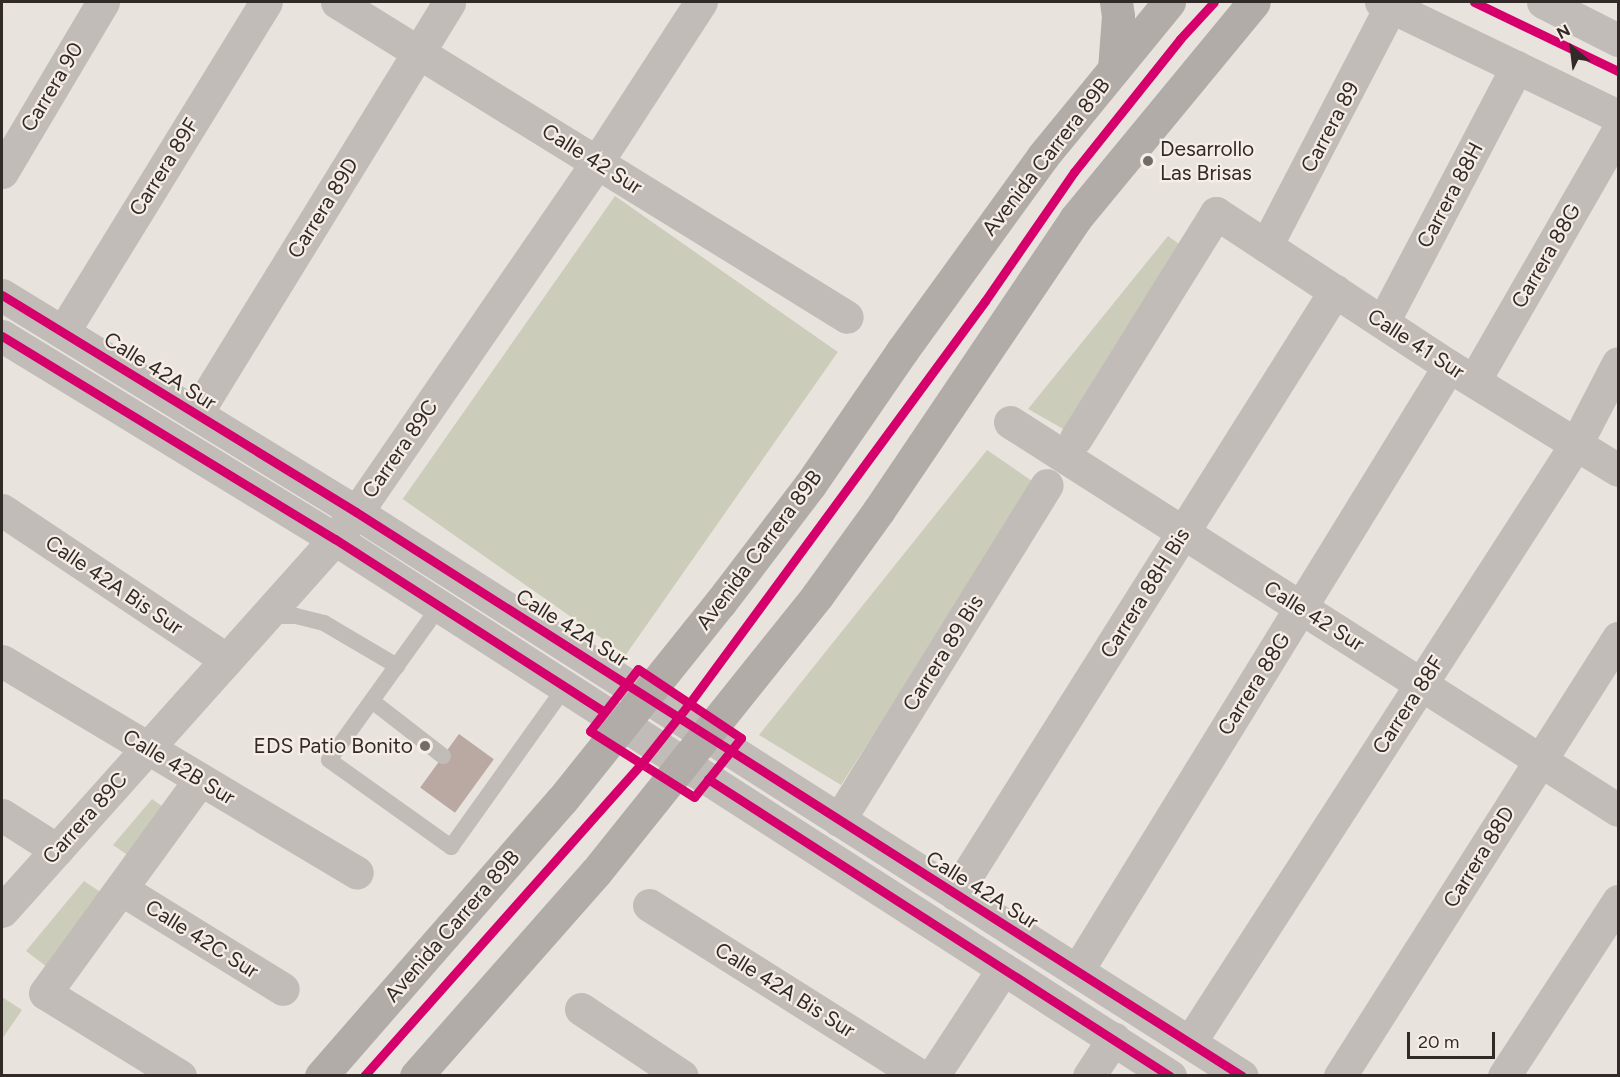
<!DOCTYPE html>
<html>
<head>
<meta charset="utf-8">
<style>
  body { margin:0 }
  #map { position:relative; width:1620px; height:1077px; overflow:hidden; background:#e9e3de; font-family:Figtree,sans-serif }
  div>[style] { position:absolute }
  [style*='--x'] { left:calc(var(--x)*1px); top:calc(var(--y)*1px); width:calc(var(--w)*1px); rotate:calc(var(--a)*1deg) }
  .green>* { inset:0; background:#cbccba; transform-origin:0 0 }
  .building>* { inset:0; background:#baa8a2; transform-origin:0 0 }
  .service>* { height:16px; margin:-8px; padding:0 8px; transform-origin:8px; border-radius:8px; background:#c1bcb8 }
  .minor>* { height:33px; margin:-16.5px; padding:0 16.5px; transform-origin:16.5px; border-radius:16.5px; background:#c1bcb8 }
  .tertiary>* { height:33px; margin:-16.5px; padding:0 16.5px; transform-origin:16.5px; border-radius:16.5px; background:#c1bcb8 }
  .secondary>* { height:33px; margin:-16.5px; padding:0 16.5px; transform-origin:16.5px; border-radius:16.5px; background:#b2aca8 }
  .cycleway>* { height:9px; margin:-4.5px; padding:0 4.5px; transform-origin:4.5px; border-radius:4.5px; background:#d6006c }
  .dots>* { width:16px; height:16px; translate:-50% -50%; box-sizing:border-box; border:3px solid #f6eee6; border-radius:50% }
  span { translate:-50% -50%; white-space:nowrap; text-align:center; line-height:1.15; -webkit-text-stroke:4.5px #f6eee6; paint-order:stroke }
  .street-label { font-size:21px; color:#322a27 }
  .poi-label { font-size:21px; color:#322a27 }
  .left { translate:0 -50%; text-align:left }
  .right { translate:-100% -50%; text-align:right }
  .frame { position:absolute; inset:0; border:3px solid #322a27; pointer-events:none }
  .north { position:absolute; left:1542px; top:18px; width:60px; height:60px; -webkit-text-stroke:4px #f6eee6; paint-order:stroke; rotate:332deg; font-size:16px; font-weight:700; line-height:24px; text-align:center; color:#322a27 }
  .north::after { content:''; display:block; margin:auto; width:21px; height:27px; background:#322a27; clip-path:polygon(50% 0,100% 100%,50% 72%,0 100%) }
  .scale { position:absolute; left:1407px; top:1032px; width:88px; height:27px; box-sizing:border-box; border:3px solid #322a27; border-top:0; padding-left:8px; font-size:18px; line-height:21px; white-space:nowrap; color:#322a27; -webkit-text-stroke:4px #f6eee6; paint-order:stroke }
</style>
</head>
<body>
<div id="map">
  <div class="green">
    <i style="left:615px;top:196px;width:272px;height:370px;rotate:35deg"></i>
    <i style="clip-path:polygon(1168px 236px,1182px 246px,1067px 431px,1028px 409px)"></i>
    <i style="clip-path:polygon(987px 450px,1035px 483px,841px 785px,759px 735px)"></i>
    <i style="clip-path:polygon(152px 799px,166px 809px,132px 858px,113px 845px)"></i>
    <i style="clip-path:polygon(84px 881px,105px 895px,51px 970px,26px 951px)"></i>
    <i style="clip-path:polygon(2px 997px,22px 1010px,2px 1039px)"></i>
  </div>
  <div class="building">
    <i style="left:459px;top:734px;width:43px;height:66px;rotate:36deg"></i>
  </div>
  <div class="service">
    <i style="--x:439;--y:607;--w:188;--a:125.7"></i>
    <i style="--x:329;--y:760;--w:150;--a:35.5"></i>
    <i style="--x:451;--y:847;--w:196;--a:-54.5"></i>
    <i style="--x:267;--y:616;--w:29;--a:0"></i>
    <i style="--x:296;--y:616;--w:29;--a:14"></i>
    <i style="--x:324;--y:623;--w:85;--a:30.5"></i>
    <i style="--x:372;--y:701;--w:90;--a:37.8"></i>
  </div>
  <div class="minor">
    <i style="--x:337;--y:2;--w:599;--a:31.7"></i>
    <i style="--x:2;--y:172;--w:198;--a:-59.3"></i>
    <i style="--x:1266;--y:246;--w:271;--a:-62.5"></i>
    <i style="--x:1383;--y:322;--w:288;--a:-62.3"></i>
    <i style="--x:63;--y:332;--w:387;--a:-58.4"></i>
    <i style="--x:1474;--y:381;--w:289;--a:-60.1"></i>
    <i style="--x:196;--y:414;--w:483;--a:-58.4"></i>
    <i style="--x:1010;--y:422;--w:721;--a:32.54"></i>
    <i style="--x:1076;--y:438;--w:265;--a:-58.1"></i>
    <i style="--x:1216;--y:213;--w:279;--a:33.3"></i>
    <i style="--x:1449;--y:366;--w:198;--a:31.6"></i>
    <i style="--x:2;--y:510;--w:270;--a:33.7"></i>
    <i style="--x:2;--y:661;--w:413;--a:30.8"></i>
    <i style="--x:2;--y:815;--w:65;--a:32.5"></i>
    <i style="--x:839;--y:820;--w:394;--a:-58.2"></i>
    <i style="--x:121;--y:889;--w:190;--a:31.7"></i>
    <i style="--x:955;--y:894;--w:713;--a:-57.78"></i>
    <i style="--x:649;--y:905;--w:321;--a:32.2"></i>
    <i style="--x:1077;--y:971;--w:710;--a:-58.41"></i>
    <i style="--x:581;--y:1009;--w:121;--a:33.6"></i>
    <i style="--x:1190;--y:1042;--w:712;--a:-57.16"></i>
    <i style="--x:1576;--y:444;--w:91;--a:-62.6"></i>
    <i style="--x:180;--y:1076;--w:158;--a:-148.4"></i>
    <i style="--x:45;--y:993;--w:263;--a:-54"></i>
    <i style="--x:933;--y:1076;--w:128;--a:-56.8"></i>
    <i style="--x:1089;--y:1076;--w:45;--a:-56.7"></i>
    <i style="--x:1340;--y:1076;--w:519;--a:-57.6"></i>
    <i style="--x:1504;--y:1076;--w:209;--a:-56.9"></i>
  </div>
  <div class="tertiary">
    <i style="--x:1381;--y:2;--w:263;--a:25.7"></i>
    <i style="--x:1543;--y:2;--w:84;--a:26.9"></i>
    <i style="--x:2;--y:295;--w:415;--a:31.5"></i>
    <i style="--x:356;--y:512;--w:1050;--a:32.48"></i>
    <i style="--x:2;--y:336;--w:390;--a:31.4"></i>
    <i style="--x:335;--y:539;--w:993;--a:32.75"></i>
    <i style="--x:2;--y:911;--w:499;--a:-48.2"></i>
    <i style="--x:335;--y:539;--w:49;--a:-52.4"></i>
    <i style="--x:365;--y:500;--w:410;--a:-55.5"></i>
    <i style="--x:597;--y:162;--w:191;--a:-57"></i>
  </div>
  <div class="secondary">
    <i style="--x:1114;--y:69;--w:53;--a:-85.7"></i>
    <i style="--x:1118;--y:16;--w:14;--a:-98"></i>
    <i style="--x:321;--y:1076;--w:366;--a:-48.9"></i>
    <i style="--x:562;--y:800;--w:253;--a:-51.3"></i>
    <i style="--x:720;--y:603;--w:148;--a:-52.7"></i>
    <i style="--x:810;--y:485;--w:163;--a:-55.5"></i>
    <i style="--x:902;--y:351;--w:241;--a:-54.1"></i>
    <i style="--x:1043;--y:156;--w:199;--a:-50.7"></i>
    <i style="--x:416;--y:1076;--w:272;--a:-48.6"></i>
    <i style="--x:596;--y:872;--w:354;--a:-51.3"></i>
    <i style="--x:817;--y:596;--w:106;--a:-54.2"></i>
    <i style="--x:879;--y:510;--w:351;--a:-56"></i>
    <i style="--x:1075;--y:219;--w:281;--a:-50.5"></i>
  </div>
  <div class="cycleway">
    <i style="--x:1474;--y:2;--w:160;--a:25.6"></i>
    <i style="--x:2;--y:295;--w:415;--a:31.5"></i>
    <i style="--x:356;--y:512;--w:1050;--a:32.48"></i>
    <i style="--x:2;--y:336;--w:390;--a:31.4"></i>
    <i style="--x:335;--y:539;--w:320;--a:32.7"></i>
    <i style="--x:638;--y:669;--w:124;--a:33.8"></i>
    <i style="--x:741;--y:738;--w:75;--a:128.5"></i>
    <i style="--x:694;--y:797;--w:123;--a:-147.6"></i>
    <i style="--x:590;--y:731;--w:78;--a:-52.3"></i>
    <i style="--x:708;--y:779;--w:549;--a:32.74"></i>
    <i style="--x:364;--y:1076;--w:419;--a:-48.4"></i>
    <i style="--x:642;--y:763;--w:75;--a:-51.5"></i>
    <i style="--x:689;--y:704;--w:500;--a:-53.7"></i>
    <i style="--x:985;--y:301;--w:157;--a:-55.4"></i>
    <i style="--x:1074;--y:172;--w:170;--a:-51.4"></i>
    <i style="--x:1180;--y:39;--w:50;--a:-47.4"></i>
  </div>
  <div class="dots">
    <i style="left:1148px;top:161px;background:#726b67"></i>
    <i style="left:425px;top:746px;background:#726b67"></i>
  </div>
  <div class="street-label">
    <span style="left:52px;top:87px;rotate:-59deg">Carrera 90</span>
    <span style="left:1330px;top:127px;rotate:-62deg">Carrera 89</span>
    <span style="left:1046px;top:157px;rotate:-52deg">Avenida Carrera 89B</span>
    <span style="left:592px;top:159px;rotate:32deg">Calle 42 Sur</span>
    <span style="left:164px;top:167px;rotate:-58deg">Carrera 89F</span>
    <span style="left:1450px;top:195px;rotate:-62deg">Carrera 88H</span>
    <span style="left:323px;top:208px;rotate:-58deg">Carrera 89D</span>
    <span style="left:1546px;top:256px;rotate:-60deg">Carrera 88G</span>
    <span style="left:1416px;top:344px;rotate:33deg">Calle 41 Sur</span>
    <span style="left:160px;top:371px;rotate:32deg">Calle 42A Sur</span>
    <span style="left:400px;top:449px;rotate:-55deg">Carrera 89C</span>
    <span style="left:759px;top:550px;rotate:-53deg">Avenida Carrera 89B</span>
    <span style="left:114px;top:585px;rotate:34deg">Calle 42A Bis Sur</span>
    <span style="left:1145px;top:593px;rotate:-58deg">Carrera 88H Bis</span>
    <span style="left:1314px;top:616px;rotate:32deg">Calle 42 Sur</span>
    <span style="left:572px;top:628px;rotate:32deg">Calle 42A Sur</span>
    <span style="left:943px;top:653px;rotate:-58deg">Carrera 89 Bis</span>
    <span style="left:1254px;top:684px;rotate:-58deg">Carrera 88G</span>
    <span style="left:1408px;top:705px;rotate:-57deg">Carrera 88F</span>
    <span style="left:179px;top:767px;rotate:31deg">Calle 42B Sur</span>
    <span style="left:85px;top:818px;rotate:-48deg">Carrera 89C</span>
    <span style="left:1479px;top:857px;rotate:-58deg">Carrera 88D</span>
    <span style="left:982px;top:890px;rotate:32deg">Calle 42A Sur</span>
    <span style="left:452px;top:926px;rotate:-49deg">Avenida Carrera 89B</span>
    <span style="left:202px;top:939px;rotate:32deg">Calle 42C Sur</span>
    <span style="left:785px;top:990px;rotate:32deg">Calle 42A Bis Sur</span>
  </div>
  <div class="poi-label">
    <span class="left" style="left:1160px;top:161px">Desarrollo<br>Las Brisas</span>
    <span class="right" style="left:413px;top:746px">EDS Patio Bonito</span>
  </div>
  <div class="frame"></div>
  <div class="north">N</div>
  <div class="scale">20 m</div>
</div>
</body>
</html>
